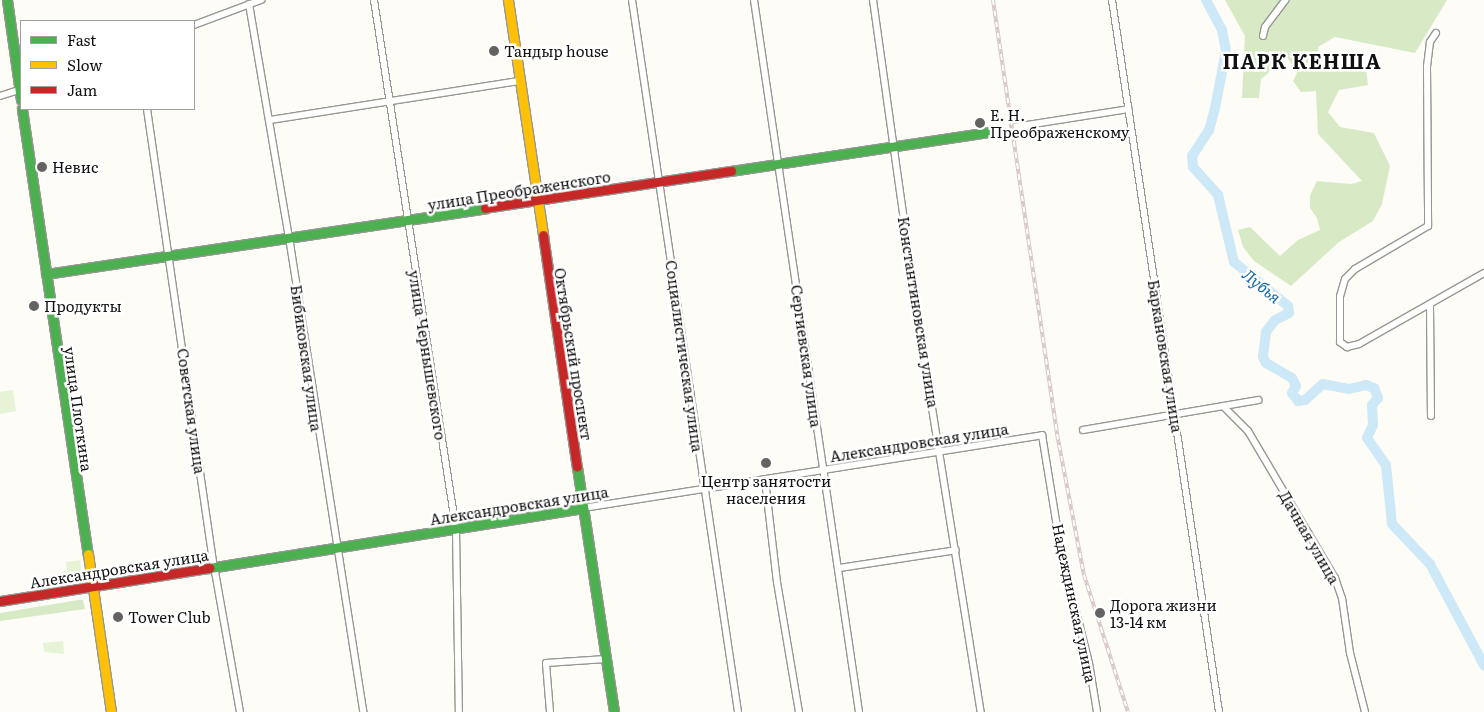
<!DOCTYPE html>
<html>
<head>
<meta charset="utf-8">
<style>
  body { margin:0 }
  #map { position:relative; width:1484px; height:712px; overflow:hidden; background:#fdfcf7; font-family:Literata,serif }
  div>[style] { position:absolute }
  [style*='--x'] { left:calc(var(--x)*1px); top:calc(var(--y)*1px); width:calc(var(--w)*1px); rotate:calc(var(--a)*1deg) }
  .green>* { inset:0; background:#e7f3d7 }
  .forest>* { inset:0; background:#d8eac5 }
  .river>* { height:10px; margin:-5px; padding:0 5px; transform-origin:5px; border-radius:5px; background:#cde8f7 }
  .roads { filter:drop-shadow(1px 0 #979795) drop-shadow(-1px 0 #979795) drop-shadow(0 1px #979795) drop-shadow(0 -1px #979795) }
  .street>* { height:6px; margin:-3px; padding:0 3px; transform-origin:3px; border-radius:3px; background:#fffffe }
  .fast>* { height:9px; margin:-4.5px; padding:0 4.5px; transform-origin:4.5px; border-radius:4.5px; background:#4caf50 }
  .slow>* { height:9px; margin:-4.5px; padding:0 4.5px; transform-origin:4.5px; border-radius:4.5px; background:#ffc107 }
  .jam>* { height:9px; margin:-4.5px; padding:0 4.5px; transform-origin:4.5px; border-radius:4.5px; background:#c62828 }
  .rail>* { height:4px; margin-top:-2px; transform-origin:0; background:repeating-linear-gradient(90deg,#fff 0 5.5px,#d9c6c7 0 11px); box-sizing:border-box; border-block:1px solid #d9c6c7 }
  .dots>* { width:14px; height:14px; translate:-50% -50%; box-sizing:border-box; border:2px solid #fff; border-radius:50% }
  span { translate:-50% -50%; white-space:nowrap; text-align:center; line-height:1.15; -webkit-text-stroke:5px #fff; paint-order:stroke }
  .poi-label { font-size:15px; color:#111 }
  .left { translate:0 -50%; text-align:left }
  .street-label { font-size:15px; color:#111 }
  .water-label { font-size:16px; color:#1768a6; font-style:italic }
  .district-label { font-size:20px; color:#111; font-weight:700; letter-spacing:1px }
  .legend { position:absolute; left:20px; top:20px; width:175px; height:90px; box-sizing:border-box; background:#fff; border:1px solid #a0a0a0; margin:0; padding:6px 9px; list-style:none; font-size:15px; color:#111 }
  .legend li { display:flex; align-items:center; gap:10px; height:25px }
  .legend b { width:25px; border:1px solid #a0a0a0 }
</style>
</head>
<body>
<div id="map">
  <div class="green">
    <i style="clip-path:polygon(13px 390px,16px 411px,0 414px,0 392px)"></i>
    <i style="clip-path:polygon(80px 560px,82px 576px,77px 580px,53px 584px,52px 576px,63px 575px,62px 571px,67px 570px,66px 562px)"></i>
    <i style="clip-path:polygon(63px 641px,64px 654px,44px 652px,43px 643px)"></i>
  </div>
  <div class="forest">
    <i style="clip-path:polygon(1225px 0,1447px 0,1415px 53px,1335px 37px,1318px 47px,1320px 71px,1366px 69px,1368px 85px,1339px 90px,1328px 112px,1340px 127px,1374px 133px,1390px 166px,1382px 204px,1373px 221px,1339px 242px,1291px 286px,1254px 261px,1243px 247px,1238px 230px,1250px 227px,1280px 256px,1298px 240px,1320px 230px,1317px 218px,1310px 208px,1310px 195px,1317px 181px,1351px 184px,1362px 181px,1318px 134px,1316px 91px,1301px 92px,1293px 81px,1297px 73px,1287px 57px,1261px 79px,1259px 98px,1242px 98px,1245px 36px)"></i>
    <i style="clip-path:polygon(78px 600px,83px 600px,85px 609px,0 621px,0 613px)"></i>
  </div>
  <div class="river">
    <i style="--x:1206;--y:0;--w:34;--a:62"></i>
    <i style="--x:1222;--y:30;--w:21;--a:79"></i>
    <i style="--x:1226;--y:51;--w:58;--a:100.9"></i>
    <i style="--x:1215;--y:108;--w:23;--a:105"></i>
    <i style="--x:1209;--y:130;--w:31;--a:123"></i>
    <i style="--x:1192;--y:156;--w:11;--a:85"></i>
    <i style="--x:1193;--y:167;--w:38;--a:48"></i>
    <i style="--x:1218;--y:195;--w:69;--a:76.6"></i>
    <i style="--x:1234;--y:262;--w:70;--a:39.2"></i>
    <i style="--x:1288;--y:306;--w:7;--a:82"></i>
    <i style="--x:1289;--y:313;--w:16;--a:153"></i>
    <i style="--x:1275;--y:320;--w:15;--a:127"></i>
    <i style="--x:1266;--y:332;--w:25;--a:97"></i>
    <i style="--x:1263;--y:357;--w:7;--a:63"></i>
    <i style="--x:1266;--y:363;--w:30;--a:30"></i>
    <i style="--x:1292;--y:378;--w:9;--a:63"></i>
    <i style="--x:1296;--y:386;--w:8;--a:120"></i>
    <i style="--x:1292;--y:393;--w:10;--a:53"></i>
    <i style="--x:1298;--y:401;--w:7;--a:-8"></i>
    <i style="--x:1305;--y:400;--w:24;--a:-42"></i>
    <i style="--x:1323;--y:384;--w:26;--a:11"></i>
    <i style="--x:1349;--y:389;--w:17;--a:-13"></i>
    <i style="--x:1366;--y:385;--w:9;--a:21"></i>
    <i style="--x:1374;--y:388;--w:11;--a:68"></i>
    <i style="--x:1378;--y:398;--w:9;--a:131"></i>
    <i style="--x:1372;--y:405;--w:20;--a:87"></i>
    <i style="--x:1373;--y:425;--w:14;--a:115"></i>
    <i style="--x:1367;--y:438;--w:33;--a:55"></i>
    <i style="--x:1386;--y:465;--w:59;--a:84.2"></i>
    <i style="--x:1392;--y:524;--w:55;--a:46.5"></i>
    <i style="--x:1430;--y:564;--w:115;--a:61.9"></i>
  </div>
  <div class="roads">
    <div class="street">
      <i style="--x:374;--y:0;--w:535;--a:81.19"></i>
      <i style="--x:456;--y:529;--w:183;--a:89.1"></i>
      <i style="--x:632;--y:0;--w:720;--a:81.53"></i>
      <i style="--x:754;--y:0;--w:720;--a:81.61"></i>
      <i style="--x:873;--y:0;--w:336;--a:82"></i>
      <i style="--x:920;--y:333;--w:384;--a:80.9"></i>
      <i style="--x:1112;--y:0;--w:720;--a:81.45"></i>
      <i style="--x:249;--y:4;--w:236;--a:80.3"></i>
      <i style="--x:289;--y:237;--w:481;--a:81.1"></i>
      <i style="--x:194;--y:25;--w:72;--a:-20.5"></i>
      <i style="--x:1436;--y:33;--w:11;--a:124"></i>
      <i style="--x:1430;--y:42;--w:24;--a:97"></i>
      <i style="--x:1427;--y:66;--w:160;--a:89.6"></i>
      <i style="--x:1428;--y:226;--w:85;--a:149.5"></i>
      <i style="--x:1355;--y:269;--w:14;--a:135"></i>
      <i style="--x:1345;--y:279;--w:18;--a:106"></i>
      <i style="--x:1340;--y:296;--w:46;--a:90"></i>
      <i style="--x:1340;--y:342;--w:9;--a:36"></i>
      <i style="--x:1347;--y:347;--w:12;--a:-14"></i>
      <i style="--x:1359;--y:344;--w:144;--a:-29.6"></i>
      <i style="--x:1263;--y:36;--w:9;--a:-77"></i>
      <i style="--x:1265;--y:27;--w:34;--a:-53"></i>
      <i style="--x:0;--y:96;--w:16;--a:-18"></i>
      <i style="--x:147;--y:109;--w:462;--a:81.7"></i>
      <i style="--x:214;--y:566;--w:148;--a:79.9"></i>
      <i style="--x:270;--y:120;--w:252;--a:-8.9"></i>
      <i style="--x:1014;--y:127;--w:116;--a:-8.9"></i>
      <i style="--x:1430;--y:305;--w:111;--a:89.5"></i>
      <i style="--x:1224;--y:407;--w:34;--a:45"></i>
      <i style="--x:1248;--y:431;--w:171;--a:59.4"></i>
      <i style="--x:1335;--y:578;--w:21;--a:71"></i>
      <i style="--x:1342;--y:598;--w:56;--a:81.7"></i>
      <i style="--x:1350;--y:653;--w:61;--a:75.7"></i>
      <i style="--x:1083;--y:430;--w:178;--a:-9.7"></i>
      <i style="--x:765;--y:480;--w:103;--a:83.3"></i>
      <i style="--x:777;--y:582;--w:132;--a:80.4"></i>
      <i style="--x:583;--y:508;--w:465;--a:-9"></i>
      <i style="--x:1042;--y:435;--w:118;--a:80.7"></i>
      <i style="--x:1061;--y:551;--w:115;--a:76"></i>
      <i style="--x:1089;--y:663;--w:50;--a:80.7"></i>
      <i style="--x:839;--y:568;--w:118;--a:-8.7"></i>
      <i style="--x:550;--y:712;--w:49;--a:-94.7"></i>
      <i style="--x:546;--y:663;--w:60;--a:-3.8"></i>
    </div>
    <div class="fast">
      <i style="--x:7;--y:0;--w:101;--a:82"></i>
      <i style="--x:22;--y:109;--w:450;--a:81.6"></i>
      <i style="--x:731;--y:171;--w:269;--a:-8.6"></i>
      <i style="--x:46;--y:274;--w:444;--a:-8.5"></i>
      <i style="--x:577;--y:467;--w:248;--a:81.4"></i>
      <i style="--x:209;--y:568;--w:379;--a:-9.1"></i>
    </div>
    <div class="slow">
      <i style="--x:508;--y:0;--w:238;--a:81.5"></i>
      <i style="--x:88;--y:554;--w:160;--a:81.7"></i>
    </div>
    <div class="jam">
      <i style="--x:485;--y:208;--w:249;--a:-8.6"></i>
      <i style="--x:543;--y:235;--w:234;--a:81.7"></i>
      <i style="--x:0;--y:601;--w:212;--a:-9"></i>
    </div>
  </div>
  <div class="rail">
    <i style="--x:993;--y:0;--w:439;--a:81.6"></i>
    <i style="--x:1057;--y:434;--w:144;--a:79.2"></i>
    <i style="--x:1084;--y:575;--w:144;--a:72.2"></i>
  </div>
  <div class="dots">
    <i style="left:494px;top:51px;background:#646362"></i>
    <i style="left:980px;top:123px;background:#646362"></i>
    <i style="left:42px;top:167px;background:#646362"></i>
    <i style="left:34px;top:306px;background:#646362"></i>
    <i style="left:766px;top:463px;background:#646362"></i>
    <i style="left:1100px;top:613px;background:#646362"></i>
    <i style="left:118px;top:617px;background:#646362"></i>
  </div>
  <div class="poi-label">
    <span class="left" style="left:504px;top:51px">Тандыр house</span>
    <span class="left" style="left:990px;top:123px">Е. Н.<br>Преображенскому</span>
    <span class="left" style="left:52px;top:167px">Невис</span>
    <span class="left" style="left:44px;top:306px">Продукты</span>
    <span style="left:766px;top:489px">Центр занятости<br>населения</span>
    <span class="left" style="left:1110px;top:613px">Дорога жизни<br>13-14 км</span>
    <span class="left" style="left:128px;top:617px">Tower Club</span>
  </div>
  <div class="street-label">
    <span style="left:519px;top:190px;rotate:-9deg">улица Преображенского</span>
    <span style="left:919px;top:312px;rotate:81deg">Константиновская улица</span>
    <span style="left:574px;top:354px;rotate:81deg">Октябрьский проспект</span>
    <span style="left:428px;top:355px;rotate:81deg">улица Чернышевского</span>
    <span style="left:685px;top:356px;rotate:82deg">Социалистическая улица</span>
    <span style="left:807px;top:356px;rotate:82deg">Сергиевская улица</span>
    <span style="left:1166px;top:356px;rotate:81deg">Баркановская улица</span>
    <span style="left:307px;top:358px;rotate:82deg">Бибиковская улица</span>
    <span style="left:79px;top:409px;rotate:82deg">улица Плоткина</span>
    <span style="left:192px;top:411px;rotate:82deg">Советская улица</span>
    <span style="left:919px;top:442px;rotate:-9deg">Александровская улица</span>
    <span style="left:519px;top:505px;rotate:-9deg">Александровская улица</span>
    <span style="left:1310px;top:537px;rotate:60deg">Дачная улица</span>
    <span style="left:119px;top:568px;rotate:-9deg">Александровская улица</span>
    <span style="left:1075px;top:603px;rotate:78deg">Надеждинская улица</span>
  </div>
  <div class="water-label">
    <span style="left:1262px;top:285px;rotate:39deg">Лубья</span>
  </div>
  <div class="district-label">
    <span style="left:1302px;top:60px">ПАРК КЕНША</span>
  </div>
  <ul class="legend">
  <li><b style="height:6px;background:#4caf50"></b>Fast</li>
  <li><b style="height:6px;background:#ffc107"></b>Slow</li>
  <li><b style="height:6px;background:#c62828"></b>Jam</li>
  </ul>
</div>
</body>
</html>
